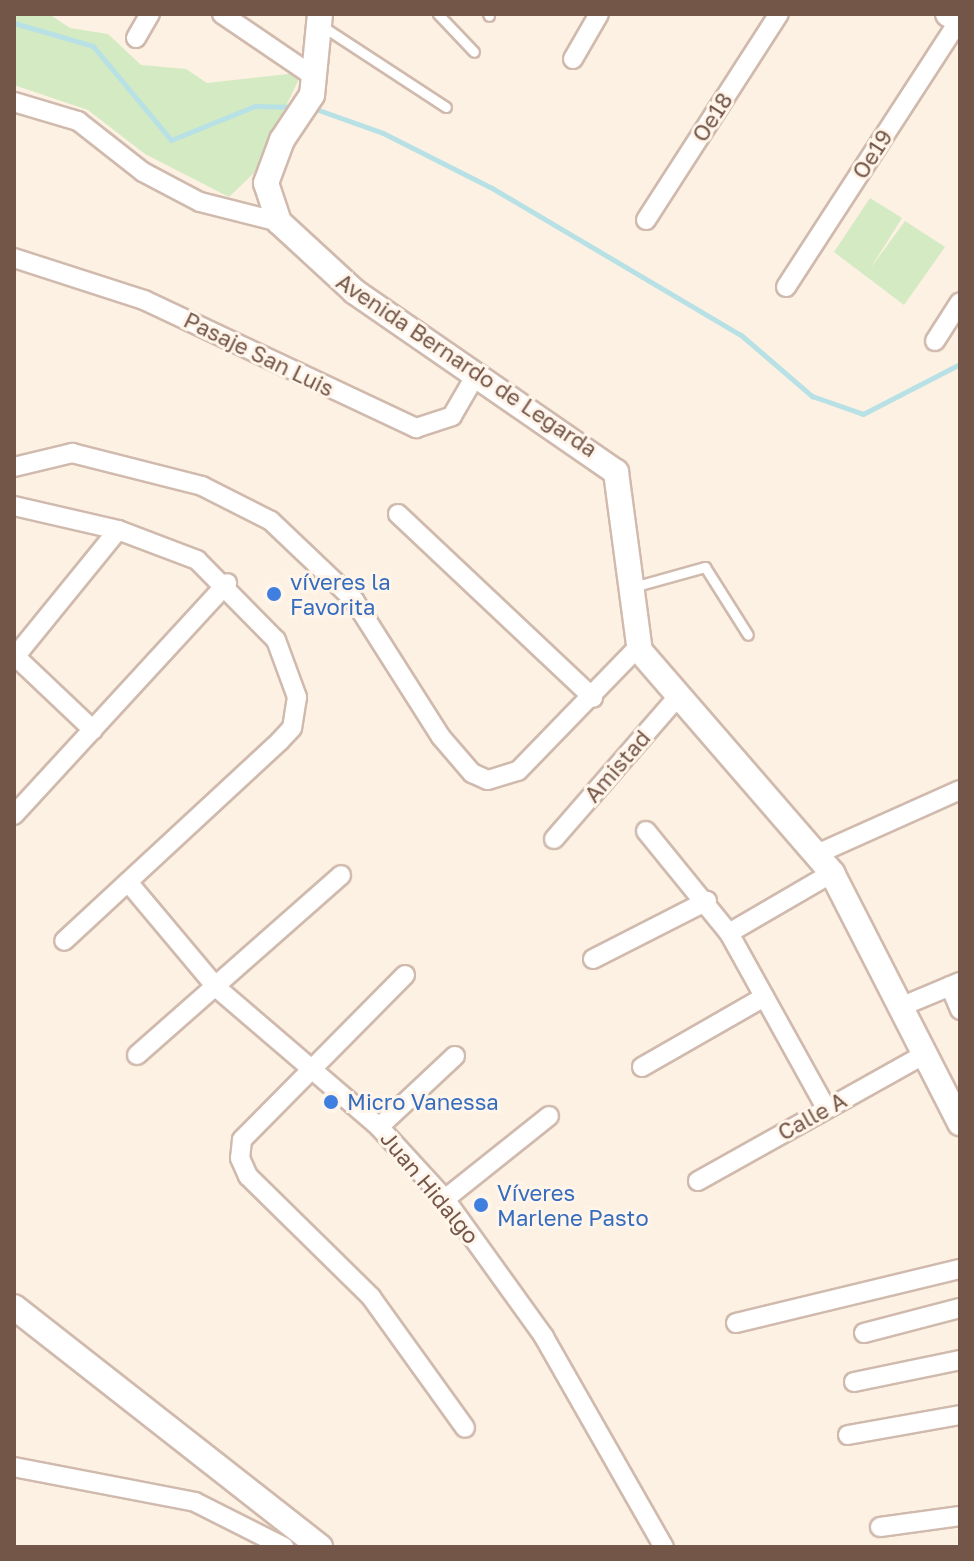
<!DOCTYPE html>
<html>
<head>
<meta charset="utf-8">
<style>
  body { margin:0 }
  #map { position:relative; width:974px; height:1561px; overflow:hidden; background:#fcf1e3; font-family:"Golos Text",sans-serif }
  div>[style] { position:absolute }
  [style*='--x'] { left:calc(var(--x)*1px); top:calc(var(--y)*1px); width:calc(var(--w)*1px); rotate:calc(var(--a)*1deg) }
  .green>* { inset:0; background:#d4eac2 }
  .stream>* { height:5px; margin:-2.5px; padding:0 2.5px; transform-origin:2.5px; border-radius:2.5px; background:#b8e1e6 }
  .roads { filter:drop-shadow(2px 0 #d0baad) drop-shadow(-2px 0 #d0baad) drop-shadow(0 2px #d0baad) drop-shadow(0 -2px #d0baad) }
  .service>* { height:9px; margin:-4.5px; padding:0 4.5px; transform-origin:4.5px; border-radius:4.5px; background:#fff }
  .minor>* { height:18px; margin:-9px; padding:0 9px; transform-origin:9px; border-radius:9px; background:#fff }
  .tertiary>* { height:24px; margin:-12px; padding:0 12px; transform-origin:12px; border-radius:12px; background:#fff }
  .dots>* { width:22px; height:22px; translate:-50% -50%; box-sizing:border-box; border:4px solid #fff5ea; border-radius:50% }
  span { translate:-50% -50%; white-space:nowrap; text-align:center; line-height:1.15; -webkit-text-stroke:6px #fff5ea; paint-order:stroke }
  .street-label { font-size:22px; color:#745649 }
  .shop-label { font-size:22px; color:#366cbe }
  .left { translate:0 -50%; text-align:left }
  .frame { position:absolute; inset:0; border:16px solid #745649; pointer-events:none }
</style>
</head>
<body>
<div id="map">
  <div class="green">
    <i style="clip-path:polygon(14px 14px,49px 14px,70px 28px,108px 34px,141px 65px,186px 69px,207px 83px,297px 73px,298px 81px,254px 173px,229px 197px,145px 154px,88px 110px,14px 85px)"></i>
    <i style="clip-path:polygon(870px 198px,902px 218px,870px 269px,905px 221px,945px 247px,904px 305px,834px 252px)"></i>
  </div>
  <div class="stream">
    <i style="--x:14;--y:23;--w:82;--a:16.2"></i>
    <i style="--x:93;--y:46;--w:122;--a:50.3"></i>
    <i style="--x:171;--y:140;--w:91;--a:-22"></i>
    <i style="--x:255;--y:106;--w:40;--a:1.4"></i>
    <i style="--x:313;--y:108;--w:74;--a:19.7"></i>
    <i style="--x:383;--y:133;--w:122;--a:26.8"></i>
    <i style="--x:492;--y:188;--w:289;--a:30.6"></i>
    <i style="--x:741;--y:335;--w:94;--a:40.7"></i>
    <i style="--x:812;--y:396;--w:54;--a:19.4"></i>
    <i style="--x:863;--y:414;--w:109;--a:-27.3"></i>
  </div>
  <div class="roads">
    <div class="service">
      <i style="--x:438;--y:14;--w:52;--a:46.5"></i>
      <i style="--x:488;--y:14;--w:2;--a:63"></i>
      <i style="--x:322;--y:26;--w:148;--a:33.2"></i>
      <i style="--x:633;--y:587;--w:75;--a:-15.5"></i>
      <i style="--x:705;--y:567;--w:80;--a:57.7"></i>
    </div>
    <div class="minor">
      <i style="--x:222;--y:14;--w:114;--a:34.2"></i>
      <i style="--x:136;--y:38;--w:28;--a:-60"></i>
      <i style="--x:573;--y:59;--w:52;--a:-60"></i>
      <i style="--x:14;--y:102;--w:67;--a:16.5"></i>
      <i style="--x:78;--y:121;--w:83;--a:38.1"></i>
      <i style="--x:143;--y:172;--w:64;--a:27.8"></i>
      <i style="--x:200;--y:202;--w:81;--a:14.2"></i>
      <i style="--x:646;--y:220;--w:245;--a:-57.2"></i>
      <i style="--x:14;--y:258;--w:137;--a:17.9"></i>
      <i style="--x:144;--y:300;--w:301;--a:25.2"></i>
      <i style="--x:416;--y:428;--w:38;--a:-18"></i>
      <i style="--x:452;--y:416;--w:50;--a:-59.8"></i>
      <i style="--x:786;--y:287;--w:317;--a:-57"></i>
      <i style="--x:935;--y:341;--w:46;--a:-57.3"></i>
      <i style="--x:14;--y:467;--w:60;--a:-13.6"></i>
      <i style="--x:72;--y:453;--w:134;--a:14.2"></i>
      <i style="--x:202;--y:486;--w:77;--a:26.9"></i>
      <i style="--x:271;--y:521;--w:115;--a:43.6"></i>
      <i style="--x:354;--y:600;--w:162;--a:57.6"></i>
      <i style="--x:441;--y:737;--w:48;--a:49.3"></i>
      <i style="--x:472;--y:773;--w:17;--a:24"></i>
      <i style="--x:488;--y:780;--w:31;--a:-17"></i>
      <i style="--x:518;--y:771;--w:173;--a:-45.9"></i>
      <i style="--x:14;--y:506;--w:107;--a:13"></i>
      <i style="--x:118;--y:530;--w:85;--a:20.8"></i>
      <i style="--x:197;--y:560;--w:112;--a:45.4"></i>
      <i style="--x:276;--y:640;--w:61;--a:69.8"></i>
      <i style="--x:297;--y:697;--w:31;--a:99"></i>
      <i style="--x:292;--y:728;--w:18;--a:133"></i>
      <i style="--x:280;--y:741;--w:294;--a:137.2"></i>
      <i style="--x:398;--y:514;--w:268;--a:43.3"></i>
      <i style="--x:14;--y:655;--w:109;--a:43.5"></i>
      <i style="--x:14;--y:658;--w:165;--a:-50.9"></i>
      <i style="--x:14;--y:815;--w:315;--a:-47.4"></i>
      <i style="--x:646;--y:831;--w:132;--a:50.9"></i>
      <i style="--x:729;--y:933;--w:200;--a:61"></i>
      <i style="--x:554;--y:839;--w:192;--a:-49"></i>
      <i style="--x:819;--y:853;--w:154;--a:-24.1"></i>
      <i style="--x:128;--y:882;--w:138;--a:50"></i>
      <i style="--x:217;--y:988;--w:213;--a:40.6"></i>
      <i style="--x:379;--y:1127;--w:98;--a:47.5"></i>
      <i style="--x:445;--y:1199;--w:170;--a:54.3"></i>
      <i style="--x:544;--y:1337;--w:242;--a:60.3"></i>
      <i style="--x:729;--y:933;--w:119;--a:-30.2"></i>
      <i style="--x:593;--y:959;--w:128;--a:-27"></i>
      <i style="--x:405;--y:975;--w:232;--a:134.7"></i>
      <i style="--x:242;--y:1140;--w:18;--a:96"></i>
      <i style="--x:240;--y:1158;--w:20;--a:66"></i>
      <i style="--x:248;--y:1176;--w:173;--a:44.5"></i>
      <i style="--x:371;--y:1297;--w:161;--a:54.3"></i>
      <i style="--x:950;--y:986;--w:26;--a:67"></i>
      <i style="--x:905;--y:1005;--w:60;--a:-22.7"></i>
      <i style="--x:137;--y:1055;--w:272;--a:-41.4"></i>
      <i style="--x:642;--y:1067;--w:141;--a:-29.8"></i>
      <i style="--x:379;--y:1127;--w:104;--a:-43.1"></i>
      <i style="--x:698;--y:1181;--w:262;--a:-29.2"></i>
      <i style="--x:445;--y:1199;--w:133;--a:-38.6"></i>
      <i style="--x:736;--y:1323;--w:230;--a:-13.6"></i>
      <i style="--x:864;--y:1333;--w:99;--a:-14.6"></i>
      <i style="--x:854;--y:1382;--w:108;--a:-11.7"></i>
      <i style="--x:848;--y:1435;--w:114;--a:-10.1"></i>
      <i style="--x:14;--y:1467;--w:184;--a:10.9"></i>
      <i style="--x:195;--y:1502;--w:100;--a:26.8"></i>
      <i style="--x:880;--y:1527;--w:81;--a:-7.8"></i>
    </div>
    <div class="tertiary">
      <i style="--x:320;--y:14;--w:81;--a:95.6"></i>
      <i style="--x:312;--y:95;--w:54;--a:123.7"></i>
      <i style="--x:282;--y:140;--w:46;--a:110.4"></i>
      <i style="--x:266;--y:183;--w:41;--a:71.6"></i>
      <i style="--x:279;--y:222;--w:103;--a:42.6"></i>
      <i style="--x:355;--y:292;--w:317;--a:34.6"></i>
      <i style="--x:616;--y:472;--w:181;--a:82.4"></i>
      <i style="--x:640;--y:651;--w:294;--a:49.1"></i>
      <i style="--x:832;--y:873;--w:281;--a:62.9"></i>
      <i style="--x:948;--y:14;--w:14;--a:30"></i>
      <i style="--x:14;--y:1307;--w:389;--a:38.1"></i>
    </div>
  </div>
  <div class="dots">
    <i style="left:274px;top:594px;background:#3f7fe0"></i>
    <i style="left:331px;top:1102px;background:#3f7fe0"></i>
    <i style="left:481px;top:1205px;background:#3f7fe0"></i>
  </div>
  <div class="street-label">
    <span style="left:712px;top:117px;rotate:-57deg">Oe18</span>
    <span style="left:872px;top:154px;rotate:-57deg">Oe19</span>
    <span style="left:259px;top:354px;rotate:26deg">Pasaje San Luis</span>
    <span style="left:467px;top:365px;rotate:34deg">Avenida Bernardo de Legarda</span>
    <span style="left:617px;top:766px;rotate:-49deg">Amistad</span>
    <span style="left:812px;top:1116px;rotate:-29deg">Calle A</span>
    <span style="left:430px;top:1187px;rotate:50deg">Juan Hidalgo</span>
  </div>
  <div class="shop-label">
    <span class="left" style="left:290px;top:594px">víveres la<br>Favorita</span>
    <span class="left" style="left:347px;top:1102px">Micro Vanessa</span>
    <span class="left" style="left:497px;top:1205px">Víveres<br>Marlene Pasto</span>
  </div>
  <div class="frame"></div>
</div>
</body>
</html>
